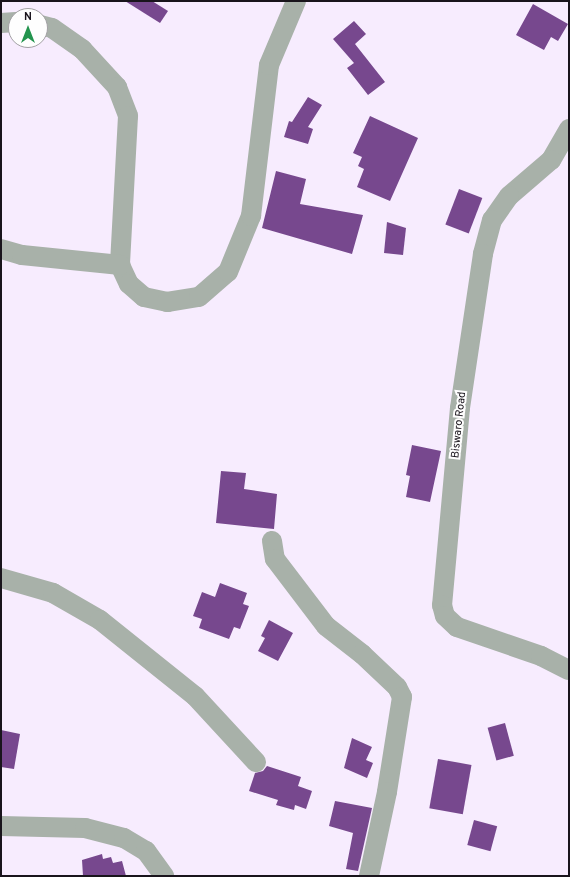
<!DOCTYPE html>
<html>
<head>
<meta charset="utf-8">
<style>
  body { margin:0 }
  #map { position:relative; width:570px; height:877px; overflow:hidden; background:#f7ecfe; font-family:Overpass,sans-serif }
  div>[style] { position:absolute }
  [style*='--x'] { left:calc(var(--x)*1px); top:calc(var(--y)*1px); width:calc(var(--w)*1px); rotate:calc(var(--a)*1deg) }
  .building>* { inset:0; background:#77488e; transform-origin:0 0 }
  .street>* { height:20px; margin:-10px; padding:0 10px; transform-origin:10px; border-radius:10px; background:#a8b1a9 }
  span { translate:-50% -50%; white-space:nowrap; text-align:center; line-height:1.15; -webkit-text-stroke:4px #fefefe; paint-order:stroke }
  .street-label { font-size:11px; color:#19141c }
  .frame { position:absolute; inset:0; border:2px solid #19141c; pointer-events:none }
  .north { position:absolute; left:8px; top:8px; width:40px; height:40px; box-sizing:border-box; background:#fefefe; border:1px solid #a2a0a4; border-radius:50%; rotate:0deg; font-size:11px; font-weight:700; line-height:16px; text-align:center; color:#19141c }
  .north::after { content:''; display:block; margin:auto; width:14px; height:18px; background:#23944e; clip-path:polygon(50% 0,100% 100%,50% 72%,0 100%) }
</style>
</head>
<body>
<div id="map">
  <div class="building">
    <i style="clip-path:polygon(125px 1px,152px 1px,168px 11px,160px 23px)"></i>
    <i style="clip-path:polygon(533px 4px,568px 24px,558px 41px,551px 37px,544px 50px,516px 35px)"></i>
    <i style="clip-path:polygon(354px 21px,366px 34px,355px 44px,385px 82px,368px 95px,347px 68px,354px 63px,333px 39px)"></i>
    <i style="clip-path:polygon(308px 97px,322px 105px,308px 127px,313px 129px,308px 144px,284px 137px,289px 121px,292px 122px)"></i>
    <i style="clip-path:polygon(370px 116px,418px 138px,390px 201px,357px 187px,364px 169px,358px 166px,362px 157px,353px 153px)"></i>
    <i style="clip-path:polygon(276px 171px,306px 179px,300px 204px,363px 215px,352px 254px,262px 228px)"></i>
    <i style="left:459px;top:189px;width:25px;height:38px;rotate:21deg"></i>
    <i style="clip-path:polygon(387px 222px,406px 228px,403px 255px,384px 253px)"></i>
    <i style="clip-path:polygon(412px 445px,441px 451px,430px 502px,406px 497px,410px 476px,406px 475px)"></i>
    <i style="clip-path:polygon(221px 471px,246px 473px,244px 489px,277px 494px,274px 529px,216px 523px)"></i>
    <i style="clip-path:polygon(220px 583px,247px 593px,243px 604px,249px 606px,240px 629px,234px 627px,229px 639px,199px 628px,202px 619px,193px 616px,202px 592px,215px 597px)"></i>
    <i style="clip-path:polygon(269px 620px,293px 633px,278px 661px,258px 651px,265px 638px,261px 636px)"></i>
    <i style="left:505px;top:723px;width:34px;height:18px;rotate:75deg"></i>
    <i style="clip-path:polygon(1px 730px,20px 734px,14px 769px,1px 767px)"></i>
    <i style="clip-path:polygon(352px 738px,372px 747px,366px 760px,373px 763px,367px 778px,344px 768px)"></i>
    <i style="left:438px;top:759px;width:34px;height:50px;rotate:10deg"></i>
    <i style="clip-path:polygon(267px 766px,301px 777px,298px 786px,312px 791px,306px 809px,295px 805px,294px 810px,276px 805px,278px 800px,249px 791px,255px 773px,263px 771px)"></i>
    <i style="clip-path:polygon(335px 801px,372px 808px,358px 871px,346px 869px,353px 833px,329px 826px)"></i>
    <i style="left:474px;top:820px;width:24px;height:26px;rotate:15deg"></i>
    <i style="clip-path:polygon(102px 854px,103px 859px,111px 857px,113px 863px,122px 861px,126px 876px,83px 876px,82px 860px)"></i>
  </div>
  <div class="street">
    <i style="--x:1;--y:23;--w:15;--a:-4"></i>
    <i style="--x:40;--y:25;--w:12;--a:14"></i>
    <i style="--x:52;--y:28;--w:37;--a:35"></i>
    <i style="--x:82;--y:49;--w:52;--a:47.4"></i>
    <i style="--x:117;--y:87;--w:31;--a:69"></i>
    <i style="--x:128;--y:116;--w:149;--a:93.1"></i>
    <i style="--x:120;--y:265;--w:21;--a:65"></i>
    <i style="--x:129;--y:284;--w:20;--a:41"></i>
    <i style="--x:144;--y:297;--w:24;--a:12"></i>
    <i style="--x:167;--y:302;--w:32;--a:-9"></i>
    <i style="--x:199;--y:297;--w:38;--a:-41"></i>
    <i style="--x:228;--y:272;--w:61;--a:-67.7"></i>
    <i style="--x:251;--y:216;--w:152;--a:-83.2"></i>
    <i style="--x:269;--y:65;--w:69;--a:-67.1"></i>
    <i style="--x:569;--y:129;--w:36;--a:120"></i>
    <i style="--x:551;--y:160;--w:55;--a:139.4"></i>
    <i style="--x:509;--y:196;--w:29;--a:125"></i>
    <i style="--x:492;--y:220;--w:35;--a:105"></i>
    <i style="--x:483;--y:254;--w:156;--a:98.5"></i>
    <i style="--x:460;--y:408;--w:198;--a:95.2"></i>
    <i style="--x:442;--y:605;--w:11;--a:75"></i>
    <i style="--x:445;--y:616;--w:16;--a:43"></i>
    <i style="--x:457;--y:627;--w:89;--a:19"></i>
    <i style="--x:541;--y:656;--w:31;--a:27"></i>
    <i style="--x:1;--y:249;--w:22;--a:16"></i>
    <i style="--x:22;--y:255;--w:99;--a:5.8"></i>
    <i style="--x:272;--y:541;--w:18;--a:81"></i>
    <i style="--x:275;--y:559;--w:84;--a:52.7"></i>
    <i style="--x:326;--y:626;--w:46;--a:37.9"></i>
    <i style="--x:362;--y:654;--w:48;--a:43.3"></i>
    <i style="--x:397;--y:687;--w:11;--a:63"></i>
    <i style="--x:402;--y:697;--w:96;--a:99"></i>
    <i style="--x:387;--y:792;--w:86;--a:102.1"></i>
    <i style="--x:1;--y:578;--w:54;--a:16.1"></i>
    <i style="--x:53;--y:593;--w:54;--a:29.9"></i>
    <i style="--x:100;--y:620;--w:122;--a:38.7"></i>
    <i style="--x:195;--y:696;--w:90;--a:47.3"></i>
    <i style="--x:1;--y:826;--w:84;--a:1.4"></i>
    <i style="--x:85;--y:828;--w:40;--a:14.4"></i>
    <i style="--x:124;--y:838;--w:26;--a:31"></i>
    <i style="--x:146;--y:851;--w:31;--a:54"></i>
  </div>
  <div class="street-label">
    <span style="left:459px;top:425px;rotate:-84deg">Biswaro Road</span>
  </div>
  <div class="frame"></div>
  <div class="north">N</div>
</div>
</body>
</html>
